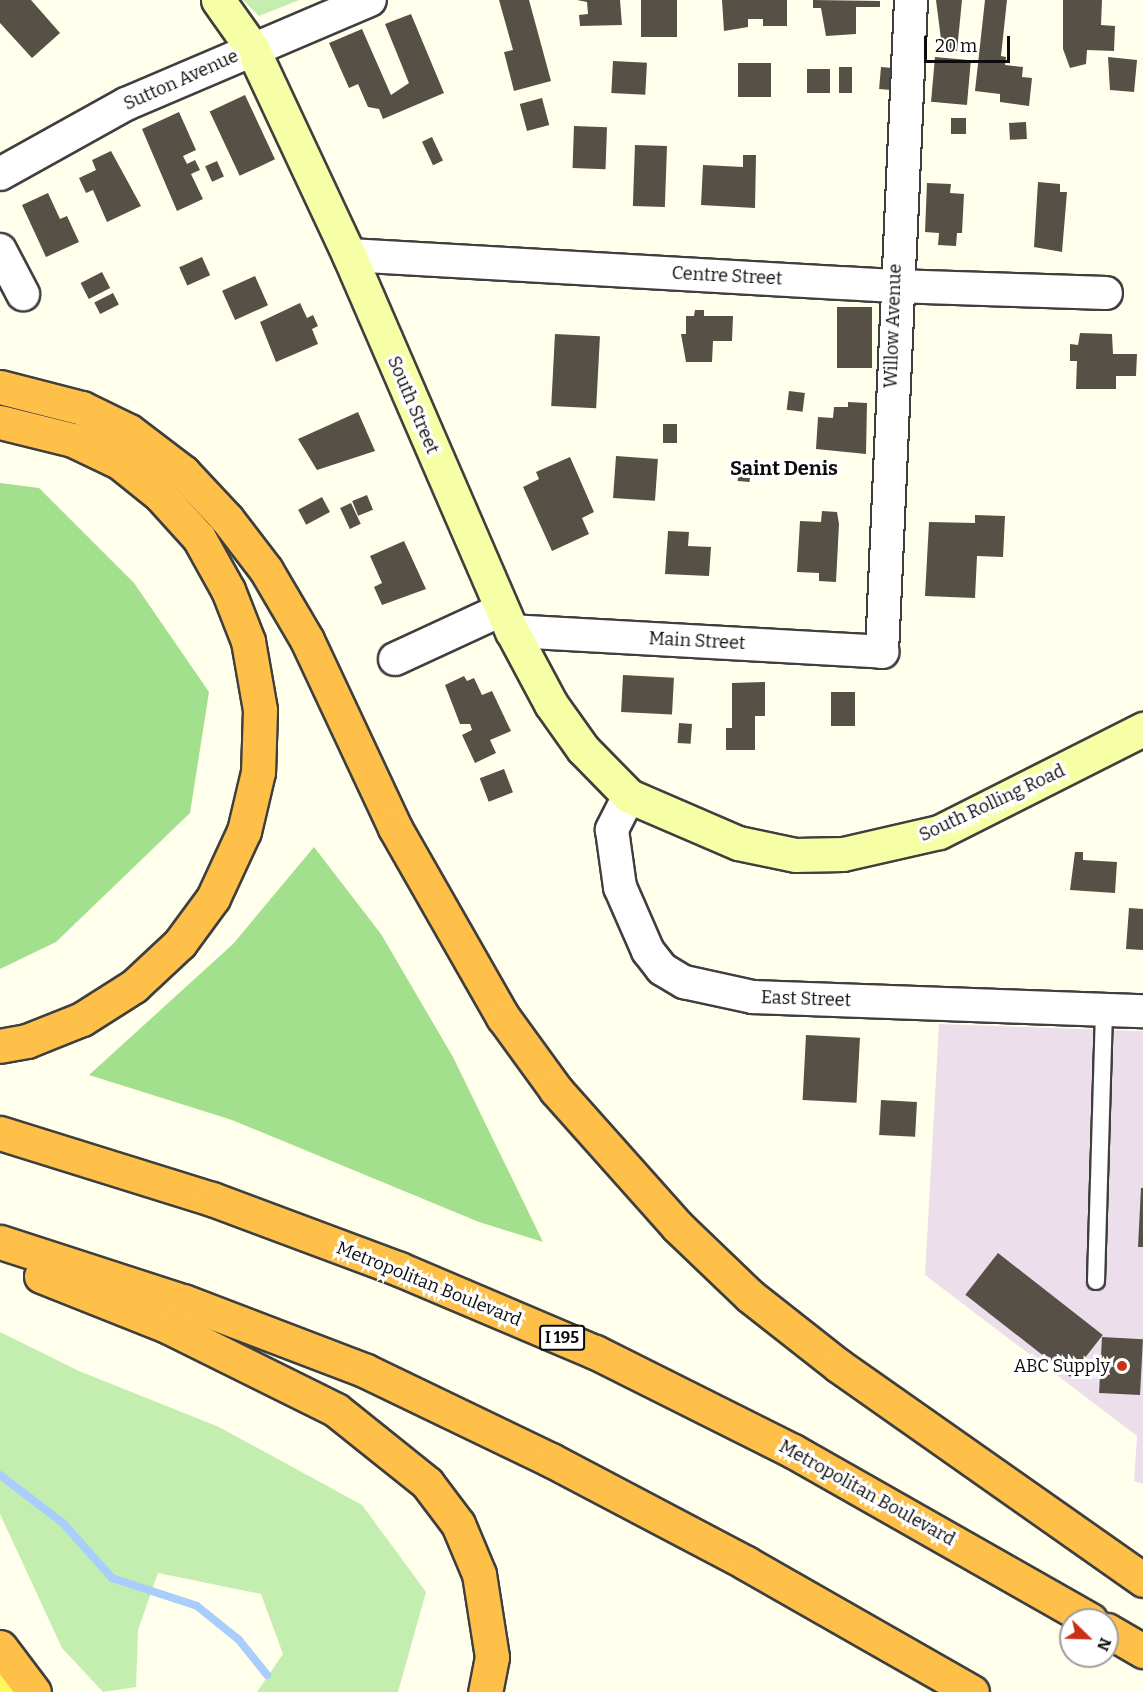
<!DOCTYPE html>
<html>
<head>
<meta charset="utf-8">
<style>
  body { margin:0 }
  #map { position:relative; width:1143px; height:1692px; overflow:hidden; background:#ffffeb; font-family:Bitter,serif }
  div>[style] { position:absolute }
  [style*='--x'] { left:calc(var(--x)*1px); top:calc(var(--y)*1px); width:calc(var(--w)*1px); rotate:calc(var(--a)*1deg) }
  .industrial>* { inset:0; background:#ecdfeb }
  .green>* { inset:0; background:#c4edb0 }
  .forest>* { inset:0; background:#a3e08e }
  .stream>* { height:8px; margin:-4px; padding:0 4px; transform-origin:4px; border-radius:4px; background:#a9cdfc }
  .building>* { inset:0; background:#565047; transform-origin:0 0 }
  .roads { filter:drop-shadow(2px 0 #3f3f3f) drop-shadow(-2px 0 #3f3f3f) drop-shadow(0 2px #3f3f3f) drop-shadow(0 -2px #3f3f3f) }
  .lane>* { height:16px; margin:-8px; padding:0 8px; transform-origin:8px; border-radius:8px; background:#fff }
  .street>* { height:32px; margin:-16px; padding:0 16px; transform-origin:16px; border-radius:16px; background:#fff }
  .secondary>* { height:33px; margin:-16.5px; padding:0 16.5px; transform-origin:16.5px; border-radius:16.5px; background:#f7ffa6 }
  .primary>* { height:33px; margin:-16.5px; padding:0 16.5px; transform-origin:16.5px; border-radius:16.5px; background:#fff75b }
  .highway>* { height:33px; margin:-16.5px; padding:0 16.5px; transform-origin:16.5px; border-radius:16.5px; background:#ffc049 }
  .dots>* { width:16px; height:16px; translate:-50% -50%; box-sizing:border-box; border:3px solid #fff; border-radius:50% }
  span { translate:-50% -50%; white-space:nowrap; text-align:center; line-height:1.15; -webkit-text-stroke:6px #fff; paint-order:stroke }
  .shield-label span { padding:2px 4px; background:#fff; border:2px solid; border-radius:4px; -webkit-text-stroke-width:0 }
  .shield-label { font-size:16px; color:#0c0c0c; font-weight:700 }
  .street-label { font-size:18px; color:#0c0c0c }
  .poi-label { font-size:18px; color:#0c0c0c }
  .right { translate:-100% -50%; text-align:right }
  .neighbourhood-label { font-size:20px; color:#0c0c0c; font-weight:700 }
  .north { position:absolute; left:1059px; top:1608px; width:60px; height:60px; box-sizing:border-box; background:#fff; border:2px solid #9e9e9e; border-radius:50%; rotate:113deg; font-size:16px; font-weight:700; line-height:24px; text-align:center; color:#0c0c0c }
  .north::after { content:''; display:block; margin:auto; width:21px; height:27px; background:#c93116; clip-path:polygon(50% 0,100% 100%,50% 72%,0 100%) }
  .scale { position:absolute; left:924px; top:36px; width:86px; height:27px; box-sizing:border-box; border:3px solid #0c0c0c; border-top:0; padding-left:8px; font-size:18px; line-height:21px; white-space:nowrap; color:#0c0c0c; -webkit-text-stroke:4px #fff; paint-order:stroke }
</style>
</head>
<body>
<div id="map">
  <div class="industrial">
    <i style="clip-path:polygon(939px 1024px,1143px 1031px,1143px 1484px,1134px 1481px,1137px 1436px,925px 1275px)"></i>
  </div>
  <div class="green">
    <i style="clip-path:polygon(243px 0,299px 0,259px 16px)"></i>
    <i style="clip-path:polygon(0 1332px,79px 1371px,219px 1427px,362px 1505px,426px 1592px,398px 1692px,257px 1692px,283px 1654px,261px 1594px,158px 1573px,138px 1630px,136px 1687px,103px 1692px,62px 1648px,0 1514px)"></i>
  </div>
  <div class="forest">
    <i style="clip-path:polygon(0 483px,39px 488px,134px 583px,209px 692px,190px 813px,56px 942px,0 969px)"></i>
    <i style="clip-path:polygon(314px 847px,381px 934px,453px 1057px,543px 1242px,479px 1222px,232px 1120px,89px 1075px,233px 944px)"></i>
  </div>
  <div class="stream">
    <i style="--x:0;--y:1475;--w:79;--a:37.3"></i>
    <i style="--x:63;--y:1523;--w:74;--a:48.3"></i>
    <i style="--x:112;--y:1578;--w:89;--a:18.2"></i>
    <i style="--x:197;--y:1606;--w:54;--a:39"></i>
    <i style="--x:239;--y:1640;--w:45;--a:51.3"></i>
  </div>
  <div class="building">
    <i style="clip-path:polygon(0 0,31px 0,60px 33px,32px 58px,0 23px)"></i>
    <i style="clip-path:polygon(499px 0,529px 0,551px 81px,514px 91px,504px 52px,513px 50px)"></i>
    <i style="clip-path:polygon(577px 0,620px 0,622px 25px,580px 26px,579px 15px,588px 14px,587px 2px)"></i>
    <i style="left:641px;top:0;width:36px;height:37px"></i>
    <i style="clip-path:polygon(722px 0,787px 0,787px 26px,763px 26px,763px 19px,748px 19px,748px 27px,724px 31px)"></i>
    <i style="clip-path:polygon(813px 0,880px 1px,880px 7px,856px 7px,856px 34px,826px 36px,821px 8px,813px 8px)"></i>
    <i style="clip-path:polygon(936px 0,962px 0,957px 51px,942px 47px)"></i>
    <i style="clip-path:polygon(985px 0,1007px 0,1001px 56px,1006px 57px,1005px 65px,1023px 67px,1022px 77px,1032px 78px,1029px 106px,1000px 102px,1000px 94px,975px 91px)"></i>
    <i style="clip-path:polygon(1063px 0,1102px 0,1101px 25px,1115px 26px,1114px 51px,1087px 50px,1086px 64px,1070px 68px,1063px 49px)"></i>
    <i style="clip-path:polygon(411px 14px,444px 93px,383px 119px,379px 109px,368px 107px,358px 84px,349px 88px,329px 43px,362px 29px,391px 95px,409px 83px,413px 93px,385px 24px)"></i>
    <i style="left:935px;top:57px;width:36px;height:45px;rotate:5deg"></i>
    <i style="clip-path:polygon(1108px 57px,1137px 60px,1134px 92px,1110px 90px)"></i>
    <i style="left:613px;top:61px;width:34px;height:32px;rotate:3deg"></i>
    <i style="left:738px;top:63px;width:33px;height:34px"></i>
    <i style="left:839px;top:67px;width:13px;height:26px"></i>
    <i style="left:881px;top:67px;width:12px;height:22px;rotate:5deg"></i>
    <i style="left:807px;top:69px;width:23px;height:24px"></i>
    <i style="left:245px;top:95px;width:71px;height:39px;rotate:65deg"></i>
    <i style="left:542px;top:98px;width:28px;height:23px;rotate:75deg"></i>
    <i style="clip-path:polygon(179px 112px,196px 150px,183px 156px,187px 164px,195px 160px,200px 170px,191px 174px,203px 199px,177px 211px,142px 129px)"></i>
    <i style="left:951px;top:118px;width:15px;height:16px"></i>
    <i style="left:1026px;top:122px;width:17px;height:17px;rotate:87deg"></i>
    <i style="left:574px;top:126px;width:33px;height:42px;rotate:2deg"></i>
    <i style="left:432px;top:137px;width:26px;height:11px;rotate:65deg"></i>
    <i style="left:635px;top:145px;width:32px;height:61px;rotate:2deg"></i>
    <i style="clip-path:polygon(111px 151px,141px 206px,107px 222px,93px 190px,86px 193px,79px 178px,96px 170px,92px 160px)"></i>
    <i style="clip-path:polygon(743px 155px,756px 155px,755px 208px,701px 205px,703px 165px,743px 167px)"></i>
    <i style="left:217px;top:161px;width:17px;height:13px;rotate:66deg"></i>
    <i style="clip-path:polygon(1038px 182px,1060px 184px,1060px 192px,1067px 192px,1062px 252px,1034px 247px)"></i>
    <i style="clip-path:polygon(927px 183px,951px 184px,950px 193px,964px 194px,962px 233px,957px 233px,956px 246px,938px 245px,939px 233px,925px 232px)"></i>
    <i style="clip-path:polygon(48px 193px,60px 219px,67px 216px,79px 242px,46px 257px,22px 205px)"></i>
    <i style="left:202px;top:257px;width:20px;height:25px;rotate:66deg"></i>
    <i style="left:102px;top:272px;width:18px;height:24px;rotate:63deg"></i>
    <i style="left:255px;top:276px;width:32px;height:36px;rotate:66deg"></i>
    <i style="left:113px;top:293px;width:13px;height:21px;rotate:63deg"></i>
    <i style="clip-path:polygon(300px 303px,307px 318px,313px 315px,318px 326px,312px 329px,318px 344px,276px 362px,260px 322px)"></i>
    <i style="left:837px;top:307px;width:35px;height:61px"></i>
    <i style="clip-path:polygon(695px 310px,704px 310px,704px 316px,733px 316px,732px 341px,713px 341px,712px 362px,686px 362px,681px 334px,686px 334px,686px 316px,694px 316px)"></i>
    <i style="clip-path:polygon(1080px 333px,1112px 334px,1113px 354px,1137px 354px,1136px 376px,1116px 376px,1116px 389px,1076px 389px,1077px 361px,1070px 361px,1070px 344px,1078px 345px)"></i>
    <i style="left:555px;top:334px;width:45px;height:72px;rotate:3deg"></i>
    <i style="left:789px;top:391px;width:16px;height:19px;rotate:7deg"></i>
    <i style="clip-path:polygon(848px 402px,867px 403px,866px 454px,816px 449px,818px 417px,833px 418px,834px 407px,848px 407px)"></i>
    <i style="clip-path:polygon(358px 412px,375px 451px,317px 470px,298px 439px)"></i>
    <i style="left:663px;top:424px;width:14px;height:19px"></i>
    <i style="left:616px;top:456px;width:42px;height:42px;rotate:4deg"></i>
    <i style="clip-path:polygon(570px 457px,594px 512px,582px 518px,589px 534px,552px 551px,523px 487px,539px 479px,536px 472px)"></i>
    <i style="left:739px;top:465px;width:12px;height:16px;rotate:5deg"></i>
    <i style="left:367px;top:495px;width:16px;height:16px;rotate:68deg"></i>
    <i style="left:322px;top:497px;width:17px;height:27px;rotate:62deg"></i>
    <i style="left:351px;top:503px;width:23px;height:12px;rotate:65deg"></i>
    <i style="clip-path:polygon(822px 511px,837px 512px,839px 524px,836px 582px,819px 581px,819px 573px,797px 572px,800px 521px,821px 522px)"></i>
    <i style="clip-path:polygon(975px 515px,1005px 516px,1003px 557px,977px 556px,975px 598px,925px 596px,929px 522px,975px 523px)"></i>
    <i style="clip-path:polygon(668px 531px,689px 532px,688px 546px,711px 547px,709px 576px,665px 574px)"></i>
    <i style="clip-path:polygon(404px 541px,426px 589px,382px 605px,374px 587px,382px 583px,370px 556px)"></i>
    <i style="left:623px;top:675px;width:51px;height:37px;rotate:3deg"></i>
    <i style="clip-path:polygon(464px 676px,467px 681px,474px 678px,482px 695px,492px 691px,511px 731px,490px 740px,496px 753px,475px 763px,462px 735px,472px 730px,470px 724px,460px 724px,445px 685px)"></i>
    <i style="clip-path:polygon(765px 682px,765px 716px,755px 716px,755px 750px,726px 750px,726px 728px,732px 728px,732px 683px)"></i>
    <i style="left:831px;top:692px;width:24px;height:34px"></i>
    <i style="left:679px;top:723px;width:13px;height:20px;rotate:4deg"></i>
    <i style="left:504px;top:769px;width:25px;height:26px;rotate:69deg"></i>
    <i style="clip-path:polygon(1075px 852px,1083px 852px,1083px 860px,1117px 862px,1115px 893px,1070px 890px)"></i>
    <i style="clip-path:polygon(1129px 908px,1143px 909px,1143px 950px,1126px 949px)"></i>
    <i style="left:806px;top:1035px;width:54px;height:65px;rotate:3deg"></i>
    <i style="left:881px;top:1100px;width:36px;height:35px;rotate:3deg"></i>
    <i style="clip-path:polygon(1141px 1188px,1143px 1188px,1143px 1247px,1138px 1247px)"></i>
    <i style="left:998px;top:1253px;width:133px;height:53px;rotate:38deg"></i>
    <i style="left:1102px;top:1337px;width:41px;height:56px;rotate:3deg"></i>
  </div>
  <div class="roads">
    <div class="lane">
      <i style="--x:1096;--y:1281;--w:271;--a:-88.3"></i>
    </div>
    <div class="street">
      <i style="--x:0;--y:174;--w:144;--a:-29.1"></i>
      <i style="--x:126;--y:104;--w:265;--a:-23.1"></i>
      <i style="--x:0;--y:250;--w:50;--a:62.4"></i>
      <i style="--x:349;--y:255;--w:546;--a:3.26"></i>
      <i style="--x:894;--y:286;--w:212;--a:1.9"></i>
      <i style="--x:512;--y:631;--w:371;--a:3.2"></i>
      <i style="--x:882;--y:652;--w:653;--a:-87.45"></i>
      <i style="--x:395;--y:659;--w:117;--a:-24.8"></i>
      <i style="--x:629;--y:796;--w:38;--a:117"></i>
      <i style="--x:612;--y:830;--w:58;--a:82"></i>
      <i style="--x:620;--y:887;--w:70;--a:66.4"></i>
      <i style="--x:648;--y:951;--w:23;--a:52"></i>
      <i style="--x:662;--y:969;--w:26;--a:31"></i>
      <i style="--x:684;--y:982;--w:71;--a:12.3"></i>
      <i style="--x:753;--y:997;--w:390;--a:2.1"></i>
    </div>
    <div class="secondary">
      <i style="--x:218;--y:0;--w:59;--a:54.7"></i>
      <i style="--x:252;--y:48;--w:229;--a:64.9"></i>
      <i style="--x:349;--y:255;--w:410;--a:66.6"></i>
      <i style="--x:512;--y:631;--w:83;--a:61.9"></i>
      <i style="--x:551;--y:704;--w:55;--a:54.6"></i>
      <i style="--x:583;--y:749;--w:66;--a:45.6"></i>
      <i style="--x:629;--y:796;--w:119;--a:23.3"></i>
      <i style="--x:738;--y:843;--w:58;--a:11.9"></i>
      <i style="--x:795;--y:855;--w:48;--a:-1.2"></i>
      <i style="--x:843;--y:854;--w:98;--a:-12.9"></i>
      <i style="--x:939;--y:832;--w:229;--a:-26.8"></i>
    </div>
    <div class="primary">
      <i style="--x:0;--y:1688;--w:4;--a:63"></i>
    </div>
    <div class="highway">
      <i style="--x:0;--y:387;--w:85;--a:14.4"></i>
      <i style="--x:82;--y:408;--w:52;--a:26.1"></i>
      <i style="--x:129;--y:431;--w:68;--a:37.2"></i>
      <i style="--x:183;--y:472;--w:64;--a:46.9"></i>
      <i style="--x:227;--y:519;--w:64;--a:52.6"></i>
      <i style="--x:266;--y:570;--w:81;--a:59.6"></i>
      <i style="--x:307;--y:640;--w:208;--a:64.9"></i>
      <i style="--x:395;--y:828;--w:218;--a:60.3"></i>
      <i style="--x:503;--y:1017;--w:90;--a:54"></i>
      <i style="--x:556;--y:1090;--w:182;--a:48.3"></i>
      <i style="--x:677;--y:1226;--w:101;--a:43.8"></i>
      <i style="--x:750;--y:1296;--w:113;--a:38.2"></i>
      <i style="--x:839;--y:1366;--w:372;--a:35.1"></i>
      <i style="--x:0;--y:422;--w:75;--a:13.9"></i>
      <i style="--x:73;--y:440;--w:51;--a:25.6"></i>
      <i style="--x:119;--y:462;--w:53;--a:38.8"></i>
      <i style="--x:160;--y:495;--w:58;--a:47.8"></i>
      <i style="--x:199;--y:538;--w:60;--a:60.9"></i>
      <i style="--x:228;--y:590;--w:55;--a:68.6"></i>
      <i style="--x:248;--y:641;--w:70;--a:80.1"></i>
      <i style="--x:260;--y:710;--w:62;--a:91.8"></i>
      <i style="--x:258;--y:772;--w:61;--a:103.3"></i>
      <i style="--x:244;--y:831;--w:74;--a:114.8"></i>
      <i style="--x:213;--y:898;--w:56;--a:126.3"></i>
      <i style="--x:180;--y:943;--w:63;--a:136.9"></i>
      <i style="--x:134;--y:986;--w:62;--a:147.6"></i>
      <i style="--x:82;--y:1019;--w:59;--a:158.2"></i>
      <i style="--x:27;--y:1041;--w:27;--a:170"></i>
      <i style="--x:0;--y:1133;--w:222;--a:17.3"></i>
      <i style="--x:212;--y:1199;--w:200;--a:20.5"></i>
      <i style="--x:399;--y:1269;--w:213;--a:23"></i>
      <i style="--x:595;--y:1352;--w:221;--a:26.6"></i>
      <i style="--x:793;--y:1451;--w:342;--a:29.6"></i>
      <i style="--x:0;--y:1242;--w:192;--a:17.9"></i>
      <i style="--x:183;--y:1301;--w:196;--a:20.9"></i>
      <i style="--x:366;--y:1371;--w:205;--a:25.7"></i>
      <i style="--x:551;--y:1460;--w:221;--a:27.8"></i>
      <i style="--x:746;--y:1563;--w:260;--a:29.7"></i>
      <i style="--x:41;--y:1276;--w:138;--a:21.7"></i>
      <i style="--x:169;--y:1327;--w:186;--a:26.4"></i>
      <i style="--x:336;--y:1410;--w:117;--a:38.7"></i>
      <i style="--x:427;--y:1483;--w:51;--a:52.9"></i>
      <i style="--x:458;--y:1524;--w:54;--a:67.2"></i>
      <i style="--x:479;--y:1574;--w:84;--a:81.1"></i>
      <i style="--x:492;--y:1657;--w:36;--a:101"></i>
      <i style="--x:1107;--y:1630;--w:42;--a:30.3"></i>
      <i style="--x:0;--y:1647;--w:56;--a:52.9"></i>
    </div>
  </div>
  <div class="dots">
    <i style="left:1122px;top:1366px;background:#c93116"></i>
  </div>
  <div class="shield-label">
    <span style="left:562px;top:1338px">I 195</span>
  </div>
  <div class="street-label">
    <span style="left:181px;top:80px;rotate:-24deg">Sutton Avenue</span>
    <span style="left:727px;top:276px;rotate:3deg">Centre Street</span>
    <span style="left:893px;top:326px;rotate:-88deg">Willow Avenue</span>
    <span style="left:413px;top:405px;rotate:67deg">South Street</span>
    <span style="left:697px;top:641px;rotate:3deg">Main Street</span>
    <span style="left:992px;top:803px;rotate:-25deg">South Rolling Road</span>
    <span style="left:806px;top:999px;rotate:2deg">East Street</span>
    <span style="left:429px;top:1284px;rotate:22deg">Metropolitan Boulevard</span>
    <span style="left:867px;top:1493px;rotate:29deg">Metropolitan Boulevard</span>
  </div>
  <div class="poi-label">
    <span class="right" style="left:1110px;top:1366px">ABC Supply</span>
  </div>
  <div class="neighbourhood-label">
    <span style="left:784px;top:468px">Saint Denis</span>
  </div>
  <div class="north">N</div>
  <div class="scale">20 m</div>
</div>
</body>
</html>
